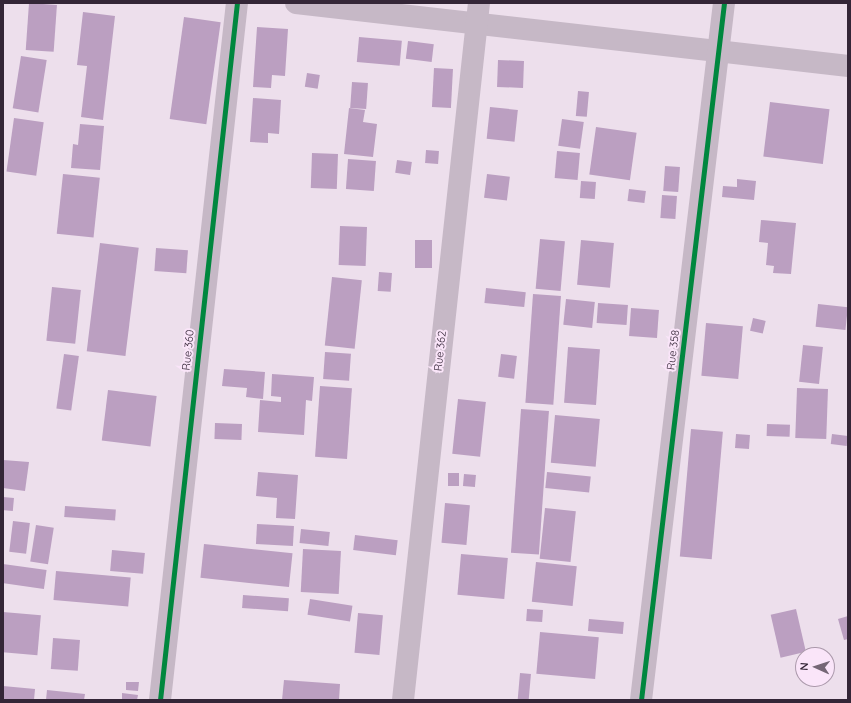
<!DOCTYPE html>
<html>
<head>
<meta charset="utf-8">
<style>
  body { margin:0 }
  #map { position:relative; width:851px; height:703px; overflow:hidden; background:#eddfec; font-family:Quicksand,sans-serif }
  div>[style] { position:absolute }
  [style*='--x'] { left:calc(var(--x)*1px); top:calc(var(--y)*1px); width:calc(var(--w)*1px); rotate:calc(var(--a)*1deg) }
  .building>* { inset:0; background:#bb9fc1; transform-origin:0 0 }
  .minor>* { height:22px; margin:-11px; padding:0 11px; transform-origin:11px; border-radius:11px; background:#c6b8c6 }
  .cycleway>* { height:5px; margin:-2.5px; padding:0 2.5px; transform-origin:2.5px; border-radius:2.5px; background:#00873e }
  span { translate:-50% -50%; white-space:nowrap; text-align:center; line-height:1.15; -webkit-text-stroke:4px #fae5f9; paint-order:stroke }
  .street-label { font-size:11px; color:#342637 }
  .frame { position:absolute; inset:0; border:4px solid #342637; pointer-events:none }
  .north { position:absolute; left:795px; top:647px; width:40px; height:40px; box-sizing:border-box; background:#fae5f9; border:1px solid #ab99ab; border-radius:50%; rotate:273deg; font-size:11px; font-weight:700; line-height:16px; text-align:center; color:#342637 }
  .north::after { content:''; display:block; margin:auto; width:14px; height:18px; background:#756776; clip-path:polygon(50% 0,100% 100%,50% 72%,0 100%) }
</style>
</head>
<body>
<div id="map">
  <div class="building">
    <i style="left:29px;top:3px;width:28px;height:47px;rotate:4deg"></i>
    <i style="clip-path:polygon(83px 12px,115px 16px,103px 120px,81px 117px,87px 66px,77px 65px)"></i>
    <i style="left:184px;top:17px;width:37px;height:103px;rotate:8deg"></i>
    <i style="clip-path:polygon(257px 27px,288px 29px,285px 76px,272px 75px,271px 88px,253px 87px)"></i>
    <i style="left:359px;top:37px;width:43px;height:25px;rotate:5deg"></i>
    <i style="left:408px;top:41px;width:26px;height:18px;rotate:7deg"></i>
    <i style="left:21px;top:56px;width:26px;height:53px;rotate:9deg"></i>
    <i style="left:498px;top:60px;width:26px;height:27px;rotate:2deg"></i>
    <i style="left:434px;top:68px;width:19px;height:39px;rotate:3deg"></i>
    <i style="left:307px;top:73px;width:13px;height:14px;rotate:9deg"></i>
    <i style="left:352px;top:82px;width:16px;height:26px;rotate:4deg"></i>
    <i style="left:578px;top:91px;width:11px;height:25px;rotate:5deg"></i>
    <i style="clip-path:polygon(253px 98px,281px 100px,279px 134px,268px 133px,268px 143px,250px 142px)"></i>
    <i style="left:770px;top:102px;width:60px;height:55px;rotate:7deg"></i>
    <i style="left:490px;top:107px;width:28px;height:32px;rotate:6deg"></i>
    <i style="clip-path:polygon(349px 108px,365px 110px,363px 122px,377px 124px,373px 157px,344px 154px)"></i>
    <i style="left:14px;top:118px;width:30px;height:54px;rotate:8deg"></i>
    <i style="left:562px;top:119px;width:22px;height:27px;rotate:8deg"></i>
    <i style="clip-path:polygon(80px 124px,104px 126px,100px 170px,71px 168px,73px 144px,78px 145px)"></i>
    <i style="left:596px;top:127px;width:41px;height:48px;rotate:8deg"></i>
    <i style="left:426px;top:150px;width:13px;height:13px;rotate:4deg"></i>
    <i style="left:557px;top:151px;width:23px;height:27px;rotate:5deg"></i>
    <i style="left:312px;top:153px;width:26px;height:35px;rotate:2deg"></i>
    <i style="left:348px;top:159px;width:28px;height:30px;rotate:4deg"></i>
    <i style="left:397px;top:160px;width:15px;height:13px;rotate:8deg"></i>
    <i style="left:665px;top:166px;width:15px;height:25px;rotate:4deg"></i>
    <i style="left:63px;top:174px;width:37px;height:60px;rotate:6deg"></i>
    <i style="left:487px;top:174px;width:23px;height:24px;rotate:7deg"></i>
    <i style="clip-path:polygon(737px 179px,756px 181px,754px 200px,722px 197px,723px 186px,737px 187px)"></i>
    <i style="left:581px;top:181px;width:15px;height:17px;rotate:4deg"></i>
    <i style="left:629px;top:189px;width:17px;height:12px;rotate:7deg"></i>
    <i style="left:662px;top:195px;width:15px;height:23px;rotate:4deg"></i>
    <i style="clip-path:polygon(761px 220px,796px 223px,791px 274px,773px 273px,774px 266px,766px 265px,768px 243px,759px 242px)"></i>
    <i style="left:340px;top:226px;width:27px;height:39px;rotate:2deg"></i>
    <i style="left:540px;top:239px;width:25px;height:50px;rotate:5deg"></i>
    <i style="left:415px;top:240px;width:17px;height:28px"></i>
    <i style="left:581px;top:240px;width:33px;height:45px;rotate:5deg"></i>
    <i style="left:100px;top:243px;width:39px;height:109px;rotate:7deg"></i>
    <i style="left:156px;top:248px;width:32px;height:23px;rotate:4deg"></i>
    <i style="left:379px;top:272px;width:13px;height:19px;rotate:4deg"></i>
    <i style="left:332px;top:277px;width:30px;height:69px;rotate:6deg"></i>
    <i style="left:52px;top:287px;width:29px;height:54px;rotate:6deg"></i>
    <i style="left:486px;top:288px;width:40px;height:15px;rotate:6deg"></i>
    <i style="left:533px;top:294px;width:28px;height:109px;rotate:4deg"></i>
    <i style="left:566px;top:299px;width:29px;height:26px;rotate:6deg"></i>
    <i style="left:598px;top:303px;width:30px;height:20px;rotate:4deg"></i>
    <i style="left:818px;top:304px;width:30px;height:23px;rotate:6deg"></i>
    <i style="left:631px;top:308px;width:28px;height:28px;rotate:4deg"></i>
    <i style="left:753px;top:318px;width:13px;height:13px;rotate:13deg"></i>
    <i style="left:706px;top:323px;width:37px;height:53px;rotate:5deg"></i>
    <i style="left:803px;top:345px;width:20px;height:37px;rotate:6deg"></i>
    <i style="left:568px;top:347px;width:32px;height:56px;rotate:4deg"></i>
    <i style="left:325px;top:352px;width:26px;height:27px;rotate:4deg"></i>
    <i style="left:64px;top:354px;width:15px;height:55px;rotate:8deg"></i>
    <i style="left:501px;top:354px;width:16px;height:23px;rotate:7deg"></i>
    <i style="clip-path:polygon(224px 369px,265px 372px,263px 399px,246px 397px,247px 388px,222px 386px)"></i>
    <i style="clip-path:polygon(272px 374px,314px 377px,312px 401px,306px 400px,304px 435px,258px 432px,260px 400px,281px 402px,281px 397px,271px 396px)"></i>
    <i style="left:320px;top:386px;width:32px;height:71px;rotate:4deg"></i>
    <i style="left:797px;top:388px;width:31px;height:50px;rotate:2deg"></i>
    <i style="left:108px;top:390px;width:49px;height:51px;rotate:7deg"></i>
    <i style="left:458px;top:399px;width:28px;height:55px;rotate:6deg"></i>
    <i style="left:521px;top:409px;width:28px;height:144px;rotate:4deg"></i>
    <i style="left:555px;top:415px;width:45px;height:48px;rotate:5deg"></i>
    <i style="left:215px;top:423px;width:27px;height:16px;rotate:2deg"></i>
    <i style="left:767px;top:424px;width:23px;height:12px;rotate:2deg"></i>
    <i style="left:691px;top:429px;width:32px;height:128px;rotate:5deg"></i>
    <i style="left:736px;top:434px;width:14px;height:14px;rotate:4deg"></i>
    <i style="left:832px;top:434px;width:16px;height:10px;rotate:7deg"></i>
    <i style="clip-path:polygon(3px 460px,29px 462px,25px 491px,3px 488px)"></i>
    <i style="clip-path:polygon(258px 472px,298px 475px,295px 519px,276px 518px,277px 498px,256px 496px)"></i>
    <i style="left:547px;top:472px;width:44px;height:16px;rotate:6deg"></i>
    <i style="left:448px;top:473px;width:11px;height:13px"></i>
    <i style="left:464px;top:474px;width:12px;height:12px;rotate:5deg"></i>
    <i style="left:3px;top:497px;width:11px;height:13px;rotate:5deg"></i>
    <i style="left:445px;top:503px;width:25px;height:40px;rotate:5deg"></i>
    <i style="left:65px;top:506px;width:51px;height:11px;rotate:4deg"></i>
    <i style="left:545px;top:508px;width:31px;height:51px;rotate:6deg"></i>
    <i style="left:13px;top:521px;width:17px;height:31px;rotate:7deg"></i>
    <i style="left:257px;top:524px;width:37px;height:20px;rotate:3deg"></i>
    <i style="left:36px;top:525px;width:18px;height:37px;rotate:9deg"></i>
    <i style="left:301px;top:529px;width:29px;height:14px;rotate:6deg"></i>
    <i style="left:355px;top:535px;width:43px;height:15px;rotate:7deg"></i>
    <i style="left:204px;top:544px;width:89px;height:34px;rotate:6deg"></i>
    <i style="left:303px;top:549px;width:38px;height:43px;rotate:3deg"></i>
    <i style="left:112px;top:550px;width:33px;height:21px;rotate:5deg"></i>
    <i style="left:461px;top:554px;width:47px;height:41px;rotate:5deg"></i>
    <i style="left:536px;top:562px;width:41px;height:40px;rotate:6deg"></i>
    <i style="left:3px;top:564px;width:44px;height:19px;rotate:8deg"></i>
    <i style="left:56px;top:571px;width:75px;height:29px;rotate:5deg"></i>
    <i style="left:243px;top:595px;width:46px;height:13px;rotate:4deg"></i>
    <i style="left:310px;top:599px;width:43px;height:16px;rotate:9deg"></i>
    <i style="left:527px;top:609px;width:16px;height:12px;rotate:4deg"></i>
    <i style="left:796px;top:609px;width:44px;height:26px;rotate:77deg"></i>
    <i style="left:3px;top:612px;width:38px;height:40px;rotate:5deg"></i>
    <i style="left:358px;top:613px;width:25px;height:40px;rotate:5deg"></i>
    <i style="clip-path:polygon(848px 616px,848px 639px,844px 640px,838px 619px)"></i>
    <i style="left:589px;top:619px;width:35px;height:12px;rotate:5deg"></i>
    <i style="left:540px;top:632px;width:59px;height:42px;rotate:5deg"></i>
    <i style="left:53px;top:638px;width:27px;height:31px;rotate:4deg"></i>
    <i style="left:520px;top:673px;width:11px;height:27px;rotate:5deg"></i>
    <i style="clip-path:polygon(284px 680px,340px 684px,339px 700px,282px 700px)"></i>
    <i style="clip-path:polygon(126px 682px,139px 682px,138px 691px,126px 690px)"></i>
    <i style="clip-path:polygon(3px 686px,35px 689px,34px 700px,3px 700px)"></i>
    <i style="clip-path:polygon(47px 690px,85px 694px,84px 700px,46px 700px)"></i>
    <i style="clip-path:polygon(122px 693px,138px 695px,137px 700px,122px 700px)"></i>
  </div>
  <div class="minor">
    <i style="--x:296;--y:3;--w:556;--a:6.51"></i>
    <i style="--x:160;--y:700;--w:701;--a:-83.7"></i>
    <i style="--x:403;--y:700;--w:701;--a:-83.78"></i>
    <i style="--x:641;--y:700;--w:702;--a:-83.21"></i>
  </div>
  <div class="cycleway">
    <i style="--x:160;--y:700;--w:701;--a:-83.7"></i>
    <i style="--x:641;--y:700;--w:702;--a:-83.21"></i>
  </div>
  <div class="street-label">
    <span style="left:188px;top:350px;rotate:-84deg">Rue 360</span>
    <span style="left:673px;top:350px;rotate:-83deg">Rue 358</span>
    <span style="left:440px;top:351px;rotate:-84deg">Rue 362</span>
  </div>
  <div class="frame"></div>
  <div class="north">N</div>
</div>
</body>
</html>
